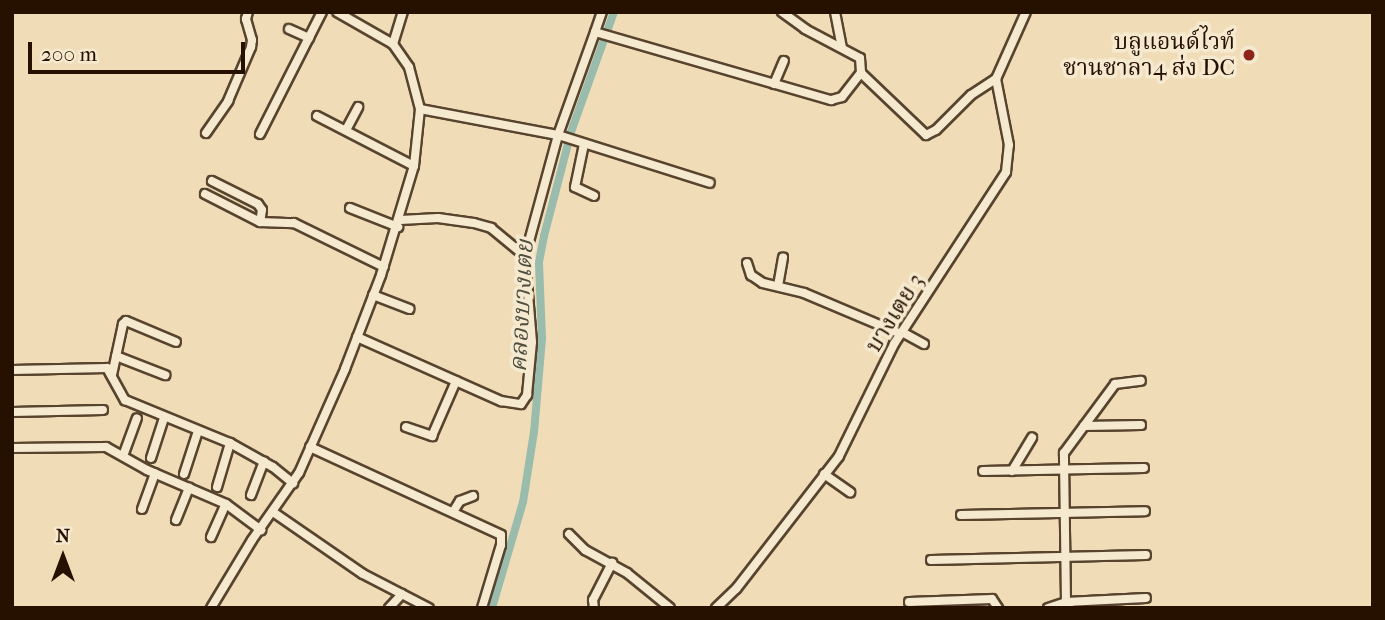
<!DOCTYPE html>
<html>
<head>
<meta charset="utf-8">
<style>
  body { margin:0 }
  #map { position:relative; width:1385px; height:620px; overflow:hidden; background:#f0ddb7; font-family:"IM FELL French Canon","Noto Serif Thai",serif }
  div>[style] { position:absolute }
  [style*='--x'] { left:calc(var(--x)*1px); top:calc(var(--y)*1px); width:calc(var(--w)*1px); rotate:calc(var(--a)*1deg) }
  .canal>* { height:8px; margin:-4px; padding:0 4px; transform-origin:4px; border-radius:4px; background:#9abcad }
  .roads { filter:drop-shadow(2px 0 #58442e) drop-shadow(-2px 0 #58442e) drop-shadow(0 2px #58442e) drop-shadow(0 -2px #58442e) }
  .minor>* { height:8px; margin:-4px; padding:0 4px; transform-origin:4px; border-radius:4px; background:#f5e9d0 }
  .dots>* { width:19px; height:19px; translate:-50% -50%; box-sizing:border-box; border:4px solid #f5e9d0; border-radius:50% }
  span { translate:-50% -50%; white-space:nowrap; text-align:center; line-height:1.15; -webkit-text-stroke:7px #f5e9d0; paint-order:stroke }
  .poi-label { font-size:23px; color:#261100 }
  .right { translate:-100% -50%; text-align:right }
  .street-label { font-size:23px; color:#261100 }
  .water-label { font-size:24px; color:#4f4d3d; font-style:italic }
  .frame { position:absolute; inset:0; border:14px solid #261100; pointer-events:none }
  .north { position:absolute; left:28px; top:522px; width:70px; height:70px; -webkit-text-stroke:5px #f5e9d0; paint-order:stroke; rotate:0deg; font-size:19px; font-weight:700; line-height:28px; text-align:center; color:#261100 }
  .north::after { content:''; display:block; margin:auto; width:24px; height:32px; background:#261100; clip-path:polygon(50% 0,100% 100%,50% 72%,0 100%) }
  .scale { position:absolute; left:28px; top:42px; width:217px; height:32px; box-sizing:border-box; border:4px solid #261100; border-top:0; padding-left:9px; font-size:21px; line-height:24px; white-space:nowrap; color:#261100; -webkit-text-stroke:5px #f5e9d0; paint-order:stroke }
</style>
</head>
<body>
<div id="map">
  <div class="canal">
    <i style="--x:492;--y:608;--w:110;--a:-73.7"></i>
    <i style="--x:523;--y:502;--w:71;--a:-81.1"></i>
    <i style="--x:534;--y:432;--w:94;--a:-85.1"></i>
    <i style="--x:542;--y:338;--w:76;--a:-92.3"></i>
    <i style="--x:539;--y:262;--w:26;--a:-79"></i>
    <i style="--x:544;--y:236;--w:107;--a:-75.4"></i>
    <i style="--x:571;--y:132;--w:127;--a:-70.3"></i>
  </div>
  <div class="roads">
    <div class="minor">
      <i style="--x:782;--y:12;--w:29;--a:36"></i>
      <i style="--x:805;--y:29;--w:62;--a:27.8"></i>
      <i style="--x:860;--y:58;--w:15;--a:86"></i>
      <i style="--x:835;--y:12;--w:36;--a:79"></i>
      <i style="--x:289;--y:29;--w:22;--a:24"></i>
      <i style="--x:595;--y:32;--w:21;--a:-71"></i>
      <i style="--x:393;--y:44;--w:34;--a:-73"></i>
      <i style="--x:774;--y:84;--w:25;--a:-67"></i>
      <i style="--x:420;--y:109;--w:140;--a:10.7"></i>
      <i style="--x:558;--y:135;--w:109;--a:-70.2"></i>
      <i style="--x:595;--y:32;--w:246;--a:16.1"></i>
      <i style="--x:831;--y:100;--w:11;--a:-15"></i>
      <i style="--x:842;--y:97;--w:31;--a:-52"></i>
      <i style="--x:861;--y:73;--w:90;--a:43.6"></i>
      <i style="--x:926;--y:135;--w:11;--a:-27"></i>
      <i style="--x:936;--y:130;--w:49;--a:-45"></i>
      <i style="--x:971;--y:95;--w:30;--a:-33"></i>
      <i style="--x:317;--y:116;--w:109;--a:27.3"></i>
      <i style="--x:346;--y:130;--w:26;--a:-62"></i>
      <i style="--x:206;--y:133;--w:39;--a:-55"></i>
      <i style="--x:228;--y:101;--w:59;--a:-66.9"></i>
      <i style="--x:251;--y:47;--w:7;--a:-82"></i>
      <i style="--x:252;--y:40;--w:22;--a:-106"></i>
      <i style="--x:246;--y:19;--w:7;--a:-74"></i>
      <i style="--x:260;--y:134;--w:137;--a:-63.1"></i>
      <i style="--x:584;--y:144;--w:44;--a:101.8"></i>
      <i style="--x:575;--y:187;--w:21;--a:25"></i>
      <i style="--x:212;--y:181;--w:51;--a:26.6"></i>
      <i style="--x:258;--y:204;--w:7;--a:56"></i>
      <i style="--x:262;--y:210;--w:12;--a:99"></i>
      <i style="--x:205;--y:194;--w:62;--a:27"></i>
      <i style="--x:260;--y:222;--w:34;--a:2"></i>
      <i style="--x:294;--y:223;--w:100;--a:26.1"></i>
      <i style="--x:350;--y:208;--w:52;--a:21.6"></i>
      <i style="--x:400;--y:220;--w:38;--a:-3"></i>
      <i style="--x:438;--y:218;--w:36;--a:8"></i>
      <i style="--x:474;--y:223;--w:18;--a:16"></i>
      <i style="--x:491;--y:228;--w:44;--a:39.5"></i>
      <i style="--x:747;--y:263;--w:13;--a:72"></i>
      <i style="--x:751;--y:275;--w:14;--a:34"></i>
      <i style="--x:763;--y:283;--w:42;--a:13.7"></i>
      <i style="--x:804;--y:293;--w:105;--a:22.9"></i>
      <i style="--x:778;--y:286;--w:29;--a:-80"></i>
      <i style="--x:373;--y:295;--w:39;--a:21"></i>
      <i style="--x:902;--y:332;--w:25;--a:29"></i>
      <i style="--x:357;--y:337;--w:158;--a:24"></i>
      <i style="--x:501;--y:401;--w:20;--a:9"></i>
      <i style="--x:521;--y:404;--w:11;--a:-56"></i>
      <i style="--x:527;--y:395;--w:53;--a:-84.6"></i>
      <i style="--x:532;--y:342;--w:86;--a:-94.7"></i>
      <i style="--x:525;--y:256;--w:125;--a:-74.7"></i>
      <i style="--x:558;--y:135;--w:159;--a:17.5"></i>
      <i style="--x:116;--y:356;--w:53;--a:21.2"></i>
      <i style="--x:12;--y:370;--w:95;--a:-1.2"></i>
      <i style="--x:107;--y:368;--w:37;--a:61"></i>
      <i style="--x:125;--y:400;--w:113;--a:22.3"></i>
      <i style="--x:230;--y:443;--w:49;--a:29.2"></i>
      <i style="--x:273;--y:467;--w:26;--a:39"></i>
      <i style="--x:112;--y:375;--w:52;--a:-77.8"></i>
      <i style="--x:123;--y:324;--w:4;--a:-45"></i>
      <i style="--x:126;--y:321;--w:54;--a:22.8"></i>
      <i style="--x:12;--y:412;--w:91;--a:-1.3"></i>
      <i style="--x:1084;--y:426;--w:57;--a:-1"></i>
      <i style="--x:406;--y:427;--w:28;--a:19"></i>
      <i style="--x:432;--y:436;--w:60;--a:-66.4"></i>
      <i style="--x:310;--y:447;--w:210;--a:24.7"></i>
      <i style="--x:501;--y:535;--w:10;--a:90"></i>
      <i style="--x:501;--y:545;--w:66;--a:106.8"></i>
      <i style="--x:12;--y:448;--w:94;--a:-0.6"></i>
      <i style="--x:106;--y:447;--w:47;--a:29.3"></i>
      <i style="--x:147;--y:470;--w:86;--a:23.3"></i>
      <i style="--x:226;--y:504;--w:44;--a:36.6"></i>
      <i style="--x:123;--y:456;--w:40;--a:-69.8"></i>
      <i style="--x:151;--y:458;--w:42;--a:-72"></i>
      <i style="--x:983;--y:471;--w:161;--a:-1.1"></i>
      <i style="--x:1012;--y:471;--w:39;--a:-59"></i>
      <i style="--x:184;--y:474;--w:45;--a:-72"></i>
      <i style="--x:824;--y:474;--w:32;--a:35"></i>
      <i style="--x:217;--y:487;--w:46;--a:-73.5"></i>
      <i style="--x:251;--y:495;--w:36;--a:-69"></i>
      <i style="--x:142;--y:509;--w:38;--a:-70"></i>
      <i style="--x:273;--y:512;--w:109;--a:34.6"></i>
      <i style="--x:363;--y:574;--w:74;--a:27.3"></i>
      <i style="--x:453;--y:512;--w:13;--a:-58"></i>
      <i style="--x:460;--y:501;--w:14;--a:-21"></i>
      <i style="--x:961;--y:515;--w:184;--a:-1.2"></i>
      <i style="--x:176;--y:520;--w:35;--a:-68"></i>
      <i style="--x:569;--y:534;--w:23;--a:45"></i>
      <i style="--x:585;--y:550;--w:48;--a:28.7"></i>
      <i style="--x:627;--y:573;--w:55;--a:39.1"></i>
      <i style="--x:211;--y:537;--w:36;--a:-66"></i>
      <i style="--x:931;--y:560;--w:215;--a:-1.3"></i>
      <i style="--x:909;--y:602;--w:83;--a:-2.1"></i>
      <i style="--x:992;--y:599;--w:11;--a:56"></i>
      <i style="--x:211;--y:608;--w:79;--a:-58.9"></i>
      <i style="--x:252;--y:540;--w:82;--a:-55"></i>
      <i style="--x:299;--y:473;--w:114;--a:-66.1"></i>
      <i style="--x:345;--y:369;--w:101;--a:-69"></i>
      <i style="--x:381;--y:275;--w:114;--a:-73.2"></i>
      <i style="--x:414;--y:166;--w:57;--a:-84"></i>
      <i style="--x:420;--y:109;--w:43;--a:-104.7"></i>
      <i style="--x:409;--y:67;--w:28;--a:-125"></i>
      <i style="--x:393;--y:44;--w:64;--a:-150.3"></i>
      <i style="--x:389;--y:608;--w:19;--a:-47"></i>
      <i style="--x:594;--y:608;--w:8;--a:-97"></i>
      <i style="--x:593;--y:600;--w:42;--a:-62.8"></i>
      <i style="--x:716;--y:608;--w:28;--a:-44"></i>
      <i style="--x:736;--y:589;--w:168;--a:-52.2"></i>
      <i style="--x:839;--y:456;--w:125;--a:-63.8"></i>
      <i style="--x:894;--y:344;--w:205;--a:-56.9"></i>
      <i style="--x:1006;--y:172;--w:27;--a:-84"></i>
      <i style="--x:1009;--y:145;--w:67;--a:-101.1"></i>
      <i style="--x:996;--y:79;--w:73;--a:-65.9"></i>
      <i style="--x:1048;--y:608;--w:19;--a:-18"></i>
      <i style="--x:1066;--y:602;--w:80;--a:-2.9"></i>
      <i style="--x:1070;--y:608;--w:7;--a:-124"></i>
      <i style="--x:1066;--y:602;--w:149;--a:-90.8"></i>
      <i style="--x:1064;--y:453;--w:86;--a:-53.5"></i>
      <i style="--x:1115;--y:384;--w:26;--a:-7"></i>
    </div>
  </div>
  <div class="dots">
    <i style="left:1249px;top:55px;background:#8f2418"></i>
  </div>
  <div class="poi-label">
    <span class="right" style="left:1235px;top:55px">บลูแอนด์ไวท์<br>ชานชาลา4 ส่ง DC</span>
  </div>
  <div class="street-label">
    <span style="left:895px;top:313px;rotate:-58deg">บางเตย 3</span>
  </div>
  <div class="water-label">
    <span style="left:522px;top:306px;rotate:-87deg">คลองบางเตย</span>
  </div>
  <div class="frame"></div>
  <div class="north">N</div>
  <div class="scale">200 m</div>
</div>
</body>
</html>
